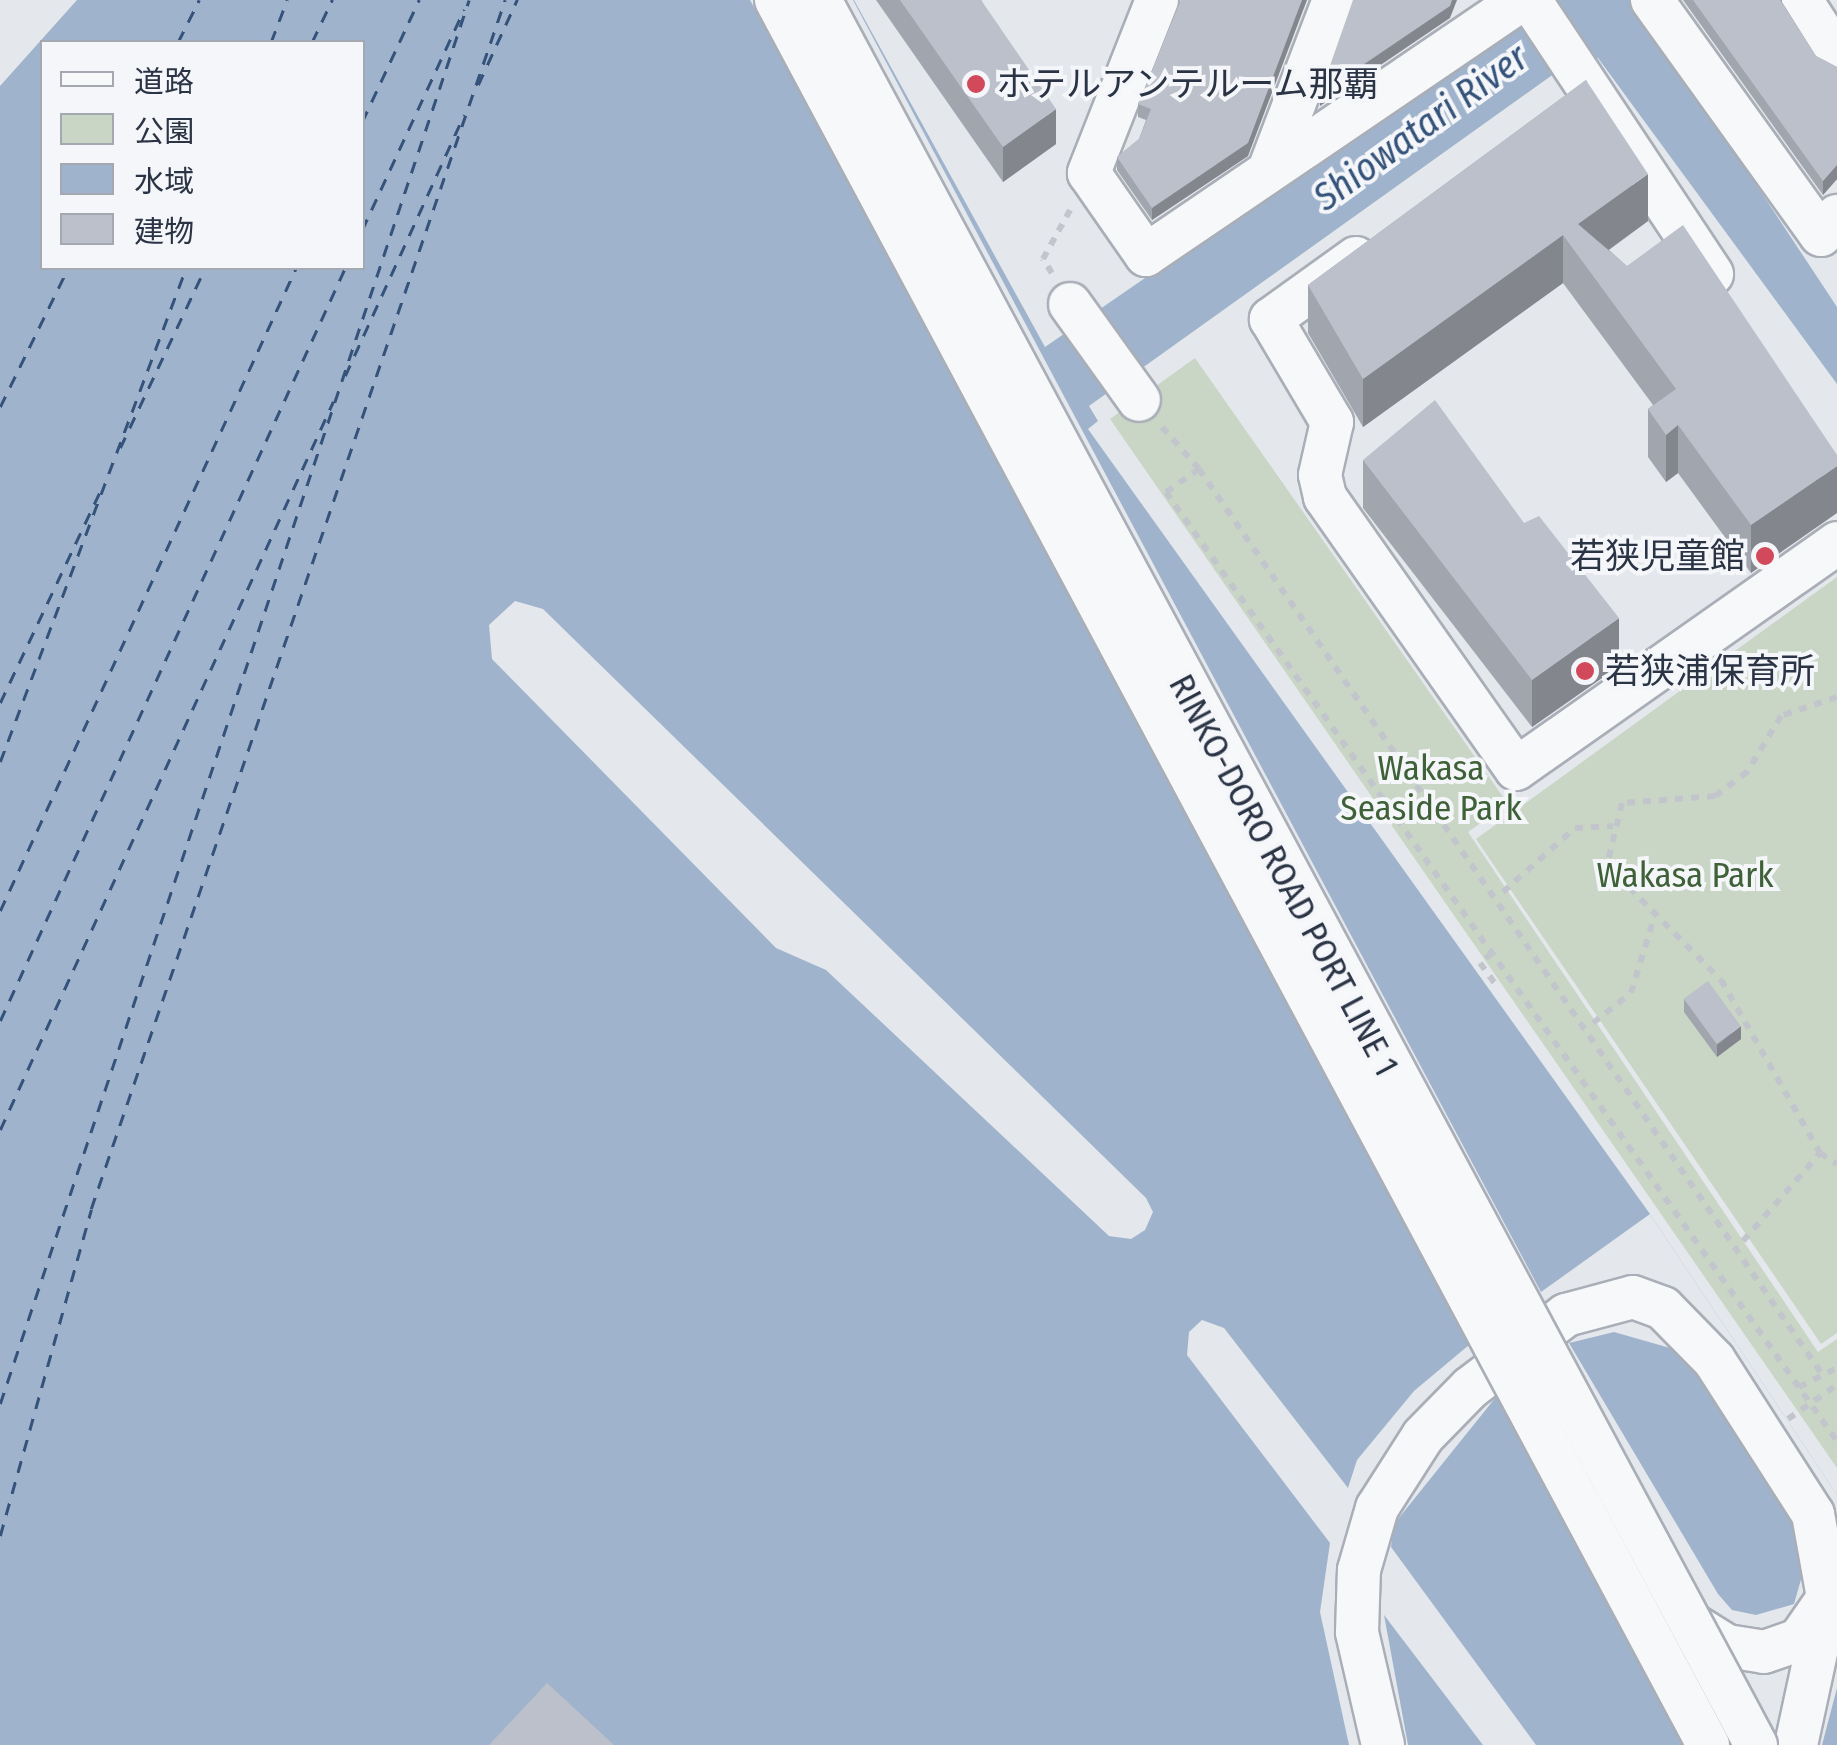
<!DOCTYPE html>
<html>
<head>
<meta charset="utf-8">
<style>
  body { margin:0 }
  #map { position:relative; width:1837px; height:1745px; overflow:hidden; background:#e4e7ec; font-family:"Fira Sans Condensed","Noto Sans JP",sans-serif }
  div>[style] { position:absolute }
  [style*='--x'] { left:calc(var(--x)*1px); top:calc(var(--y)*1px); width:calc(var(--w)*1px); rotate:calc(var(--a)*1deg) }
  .green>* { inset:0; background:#c9d6c5 }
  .water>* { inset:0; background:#9fb4cc }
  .pier>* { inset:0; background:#e4e7ec }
  .ferry>* { height:2.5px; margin-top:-1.25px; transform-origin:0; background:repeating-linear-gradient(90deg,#34527a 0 12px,transparent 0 22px) }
  .path>* { height:6px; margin-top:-3px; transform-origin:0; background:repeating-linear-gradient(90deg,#c2c5cb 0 8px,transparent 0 16px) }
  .roads { filter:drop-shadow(2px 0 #a9aeb7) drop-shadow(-2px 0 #a9aeb7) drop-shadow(0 2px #a9aeb7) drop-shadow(0 -2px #a9aeb7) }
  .minor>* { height:42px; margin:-21px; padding:0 21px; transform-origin:21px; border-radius:21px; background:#f7f8fa }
  .path-bridge>* { height:6px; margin-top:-3px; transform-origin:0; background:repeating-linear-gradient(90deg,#c2c5cb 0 8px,transparent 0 16px) }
  .bridges { filter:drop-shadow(2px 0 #a9aeb7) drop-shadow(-2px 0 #a9aeb7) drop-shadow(0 2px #a9aeb7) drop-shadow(0 -2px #a9aeb7) }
  .minor-bridge>* { height:42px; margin:-21px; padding:0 21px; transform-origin:21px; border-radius:21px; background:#f7f8fa }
  .wall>* { inset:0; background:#a1a5ae }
  .shaded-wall>* { inset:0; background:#83868d }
  .building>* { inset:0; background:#bbc0ca; transform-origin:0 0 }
  .dots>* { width:28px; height:28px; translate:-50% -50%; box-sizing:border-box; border:5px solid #f4f6f9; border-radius:50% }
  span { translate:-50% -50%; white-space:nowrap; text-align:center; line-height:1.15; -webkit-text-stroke:8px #f4f6f9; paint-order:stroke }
  .poi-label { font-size:35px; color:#2b3445 }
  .left { translate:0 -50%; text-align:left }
  .right { translate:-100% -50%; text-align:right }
  .park-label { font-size:35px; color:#3f6138 }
  .street-label { font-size:35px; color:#2b3445 }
  .water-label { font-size:38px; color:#34527a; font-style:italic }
  .legend { position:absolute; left:40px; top:40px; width:325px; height:230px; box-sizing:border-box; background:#f4f6f9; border:2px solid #a4a8b1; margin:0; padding:12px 18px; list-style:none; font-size:30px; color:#2b3445 }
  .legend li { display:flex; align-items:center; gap:20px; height:50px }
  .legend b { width:50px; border:2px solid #a4a8b1 }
</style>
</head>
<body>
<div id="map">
  <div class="green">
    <i style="clip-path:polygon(1195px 358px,1508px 804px,1468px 832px,1818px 1352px,1837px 1339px,1837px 1468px,1110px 419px)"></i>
    <i style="clip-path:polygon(1837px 577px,1837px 1333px,1821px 1344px,1476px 839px)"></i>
  </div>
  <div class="water">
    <i style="clip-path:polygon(evenodd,77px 0,854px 0,1045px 347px,1548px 0,1634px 0,1837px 307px,1837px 384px,1598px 58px,1579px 56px,1089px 406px,1098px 421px,1088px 429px,1650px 1214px,1837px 1495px,1837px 1745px,0 1745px,0 86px,77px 0,42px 42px,362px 42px,362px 268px,42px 268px,42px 42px)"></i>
  </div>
  <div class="pier">
    <i style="clip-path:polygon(evenodd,750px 0,853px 0,1541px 1292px,1650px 1214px,1837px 1495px,1837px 1688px,1822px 1745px,1683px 1745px,1496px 1397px,1394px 1524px,1391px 1547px,1536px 1745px,1483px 1745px,1384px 1615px,1408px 1745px,1349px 1745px,1320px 1612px,1330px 1543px,1187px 1355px,1189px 1332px,1202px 1320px,1224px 1328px,1348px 1488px,1357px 1460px,1414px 1391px,1469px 1345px,750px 0,1614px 1332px,1684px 1352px,1796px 1518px,1806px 1562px,1794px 1604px,1756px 1615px,1732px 1610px,1718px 1594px,1569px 1343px,1614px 1332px)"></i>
    <i style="clip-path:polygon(515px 601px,543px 609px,1146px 1198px,1153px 1212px,1145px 1230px,1131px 1239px,1109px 1236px,826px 970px,776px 948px,492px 659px,489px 625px)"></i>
  </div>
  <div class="ferry">
    <i style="--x:178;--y:42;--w:47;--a:-63.4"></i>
    <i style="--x:271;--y:42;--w:45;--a:-69.1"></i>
    <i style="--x:312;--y:42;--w:47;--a:-64.5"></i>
    <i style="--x:478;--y:85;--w:94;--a:-65.4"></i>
    <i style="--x:362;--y:122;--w:135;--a:-65"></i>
    <i style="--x:362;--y:230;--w:243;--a:-65.2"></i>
    <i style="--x:345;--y:376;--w:287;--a:-65.5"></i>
    <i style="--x:0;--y:407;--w:155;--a:-63.9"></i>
    <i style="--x:120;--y:448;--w:199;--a:-64.7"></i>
    <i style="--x:0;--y:703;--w:239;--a:-64.7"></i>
    <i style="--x:0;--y:762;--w:528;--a:-69.37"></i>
    <i style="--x:0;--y:911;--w:708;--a:-65.28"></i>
    <i style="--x:0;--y:1021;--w:828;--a:-65.38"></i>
    <i style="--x:0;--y:1130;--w:801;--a:-65.42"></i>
    <i style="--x:0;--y:1404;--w:1480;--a:-71.53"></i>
    <i style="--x:0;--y:1536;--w:339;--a:-74.4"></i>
    <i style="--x:91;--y:1209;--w:1278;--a:-71.1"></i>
  </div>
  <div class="path">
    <i style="--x:1052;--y:273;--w:17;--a:-123"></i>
    <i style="--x:1043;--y:259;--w:56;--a:-61.1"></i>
    <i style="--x:1162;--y:427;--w:56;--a:48.6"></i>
    <i style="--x:1199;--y:469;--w:40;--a:145.1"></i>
    <i style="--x:1166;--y:492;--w:1162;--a:54.74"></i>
    <i style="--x:1199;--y:469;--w:1099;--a:55.46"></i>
    <i style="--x:1837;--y:697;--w:59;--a:161.3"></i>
    <i style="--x:1781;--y:716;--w:66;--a:121.3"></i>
    <i style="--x:1747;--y:772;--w:40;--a:143"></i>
    <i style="--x:1715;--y:796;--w:93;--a:175.7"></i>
    <i style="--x:1622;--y:803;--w:64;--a:103.6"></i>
    <i style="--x:1607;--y:865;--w:162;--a:45.3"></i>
    <i style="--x:1721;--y:980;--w:199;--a:60.2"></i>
    <i style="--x:1820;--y:1153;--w:20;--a:33"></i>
    <i style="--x:1503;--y:892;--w:96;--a:-41.6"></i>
    <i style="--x:1575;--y:828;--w:38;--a:-3"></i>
    <i style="--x:1492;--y:953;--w:16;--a:140"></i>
    <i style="--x:1480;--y:963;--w:31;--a:54"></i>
    <i style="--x:1593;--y:1023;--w:48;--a:-38.3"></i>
    <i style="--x:1631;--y:993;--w:78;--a:-73"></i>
    <i style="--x:1743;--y:1241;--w:117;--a:-48.8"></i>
    <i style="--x:1799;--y:1387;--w:42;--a:-26.6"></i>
  </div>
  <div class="roads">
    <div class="minor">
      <i style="--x:1157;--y:0;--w:186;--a:111.5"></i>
      <i style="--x:1089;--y:173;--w:100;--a:55.2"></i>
      <i style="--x:1146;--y:255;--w:453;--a:-34.2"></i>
      <i style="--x:1530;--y:0;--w:329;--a:56.4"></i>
      <i style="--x:1652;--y:0;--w:289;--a:54.3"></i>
      <i style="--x:1821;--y:235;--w:25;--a:-50"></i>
      <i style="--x:1801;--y:0;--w:67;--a:57.3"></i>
      <i style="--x:1269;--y:170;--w:182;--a:-69.1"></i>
      <i style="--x:1356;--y:258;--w:105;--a:144.3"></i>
      <i style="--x:1271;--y:319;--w:120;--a:59.4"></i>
      <i style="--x:1332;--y:422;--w:54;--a:102.8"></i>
      <i style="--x:1320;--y:475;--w:23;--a:77"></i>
      <i style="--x:1325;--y:497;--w:332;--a:54.9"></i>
      <i style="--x:1516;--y:769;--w:393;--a:-35.1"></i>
      <i style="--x:1070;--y:304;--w:118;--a:54.3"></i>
      <i style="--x:1690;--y:1623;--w:44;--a:31.9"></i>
      <i style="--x:1727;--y:1646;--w:37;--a:9"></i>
      <i style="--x:1764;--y:1652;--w:37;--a:-19"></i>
      <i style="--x:1799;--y:1640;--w:47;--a:-55.3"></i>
      <i style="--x:1383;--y:1745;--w:116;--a:-103"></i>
      <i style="--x:1357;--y:1632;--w:62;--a:-88.2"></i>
      <i style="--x:1359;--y:1570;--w:65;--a:-73.8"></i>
      <i style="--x:1377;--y:1508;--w:85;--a:-57.4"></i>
      <i style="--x:1423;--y:1436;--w:67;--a:-45.6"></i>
      <i style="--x:1470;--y:1388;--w:121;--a:-37.2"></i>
      <i style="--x:1566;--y:1315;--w:69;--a:-15"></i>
      <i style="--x:1633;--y:1297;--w:32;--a:20"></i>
      <i style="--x:1663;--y:1308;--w:73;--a:45.6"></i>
      <i style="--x:1714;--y:1360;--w:183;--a:57.3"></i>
      <i style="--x:1813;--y:1514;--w:84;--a:79.8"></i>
      <i style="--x:1828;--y:1597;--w:151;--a:102.2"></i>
    </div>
  </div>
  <div class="path-bridge">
    <i style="--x:1788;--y:1419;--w:60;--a:-34.8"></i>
  </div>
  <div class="bridges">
    <div class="minor-bridge">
      <i style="--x:776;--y:0;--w:1978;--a:61.89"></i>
      <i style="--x:820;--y:0;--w:1980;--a:61.79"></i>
    </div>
  </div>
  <div class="wall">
    <i style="clip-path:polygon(876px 0,981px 0,1056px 144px,1003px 182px)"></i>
    <i style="clip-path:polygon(1181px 0,1248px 156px,1152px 220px,1117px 170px,1117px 157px,1139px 139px,1146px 120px,1138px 117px,1138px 104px)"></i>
    <i style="clip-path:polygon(1683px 0,1782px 0,1782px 2px,1816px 56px,1837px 67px,1837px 179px,1823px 195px)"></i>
    <i style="clip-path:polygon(1586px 80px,1648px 221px,1609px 250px,1837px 455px,1751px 573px,1678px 473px,1666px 482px,1648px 457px,1648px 409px,1653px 405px,1563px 283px,1363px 427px,1308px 333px,1308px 285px)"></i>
    <i style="clip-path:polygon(1363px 460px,1524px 523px,1619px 666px,1532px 727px,1363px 508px)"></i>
    <i style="clip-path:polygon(1684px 999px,1741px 1039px,1717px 1057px,1684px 1012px)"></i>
  </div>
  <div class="shaded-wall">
    <i style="clip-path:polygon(1302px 0,1307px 0,1248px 156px,1152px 220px,1152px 208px)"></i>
    <i style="clip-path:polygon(1452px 0,1457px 0,1450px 18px,1320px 106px,1320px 94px)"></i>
    <i style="clip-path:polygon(1056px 109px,1056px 144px,1003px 182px,1003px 147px)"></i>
    <i style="clip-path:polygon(1837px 165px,1837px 179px,1823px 195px,1823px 181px)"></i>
    <i style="clip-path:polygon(1648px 174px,1648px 221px,1586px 266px,1578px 224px)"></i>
    <i style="clip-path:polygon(1563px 235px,1563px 283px,1363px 427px,1363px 379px)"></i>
    <i style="clip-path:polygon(1678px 425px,1678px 473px,1666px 482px,1666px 435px)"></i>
    <i style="clip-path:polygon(1837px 466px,1837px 513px,1751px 573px,1751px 525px)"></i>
    <i style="clip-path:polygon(1619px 618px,1619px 666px,1532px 727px,1532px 680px)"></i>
    <i style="clip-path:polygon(1741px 1026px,1741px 1039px,1717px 1057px,1717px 1045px)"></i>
  </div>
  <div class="building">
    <i style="clip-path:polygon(900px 0,981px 0,1056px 109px,1003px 147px)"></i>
    <i style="clip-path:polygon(1181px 0,1302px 0,1248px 143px,1152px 208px,1117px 157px,1139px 139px,1151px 109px,1138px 104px)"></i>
    <i style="clip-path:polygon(1353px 0,1452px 0,1450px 6px,1320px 94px)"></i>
    <i style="clip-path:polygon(1693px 0,1780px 0,1816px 56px,1837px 67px,1837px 165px,1823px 181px)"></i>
    <i style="clip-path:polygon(1586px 80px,1648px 174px,1578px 224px,1627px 266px,1683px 225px,1837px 455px,1837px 466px,1751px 525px,1678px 425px,1666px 435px,1648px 409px,1676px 389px,1563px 235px,1363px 379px,1308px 285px)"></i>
    <i style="clip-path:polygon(1435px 400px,1524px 523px,1539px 516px,1619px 618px,1532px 680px,1363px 460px)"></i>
    <i style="left:1708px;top:981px;width:56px;height:30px;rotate:54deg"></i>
    <i style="clip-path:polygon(547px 1683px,614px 1745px,489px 1745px)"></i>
  </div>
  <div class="dots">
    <i style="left:976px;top:84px;background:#d1495b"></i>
    <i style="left:1765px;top:556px;background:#d1495b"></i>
    <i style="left:1585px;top:671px;background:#d1495b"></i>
  </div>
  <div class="poi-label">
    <span class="left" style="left:996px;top:84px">ホテルアンテルーム那覇</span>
    <span class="right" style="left:1745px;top:556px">若狭児童館</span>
    <span class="left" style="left:1605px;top:671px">若狭浦保育所</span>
  </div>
  <div class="park-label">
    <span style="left:1431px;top:788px">Wakasa<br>Seaside Park</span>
    <span style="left:1685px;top:875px">Wakasa Park</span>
  </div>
  <div class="street-label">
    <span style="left:1284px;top:875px;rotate:62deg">RINKO-DORO ROAD PORT LINE 1</span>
  </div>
  <div class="water-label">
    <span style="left:1421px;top:128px;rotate:-36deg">Shiowatari River</span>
  </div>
  <ul class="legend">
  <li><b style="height:12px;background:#f7f8fa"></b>道路</li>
  <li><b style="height:28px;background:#c9d6c5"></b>公園</li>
  <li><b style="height:28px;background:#9fb4cc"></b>水域</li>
  <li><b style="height:28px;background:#bbc0ca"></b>建物</li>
  </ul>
</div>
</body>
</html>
